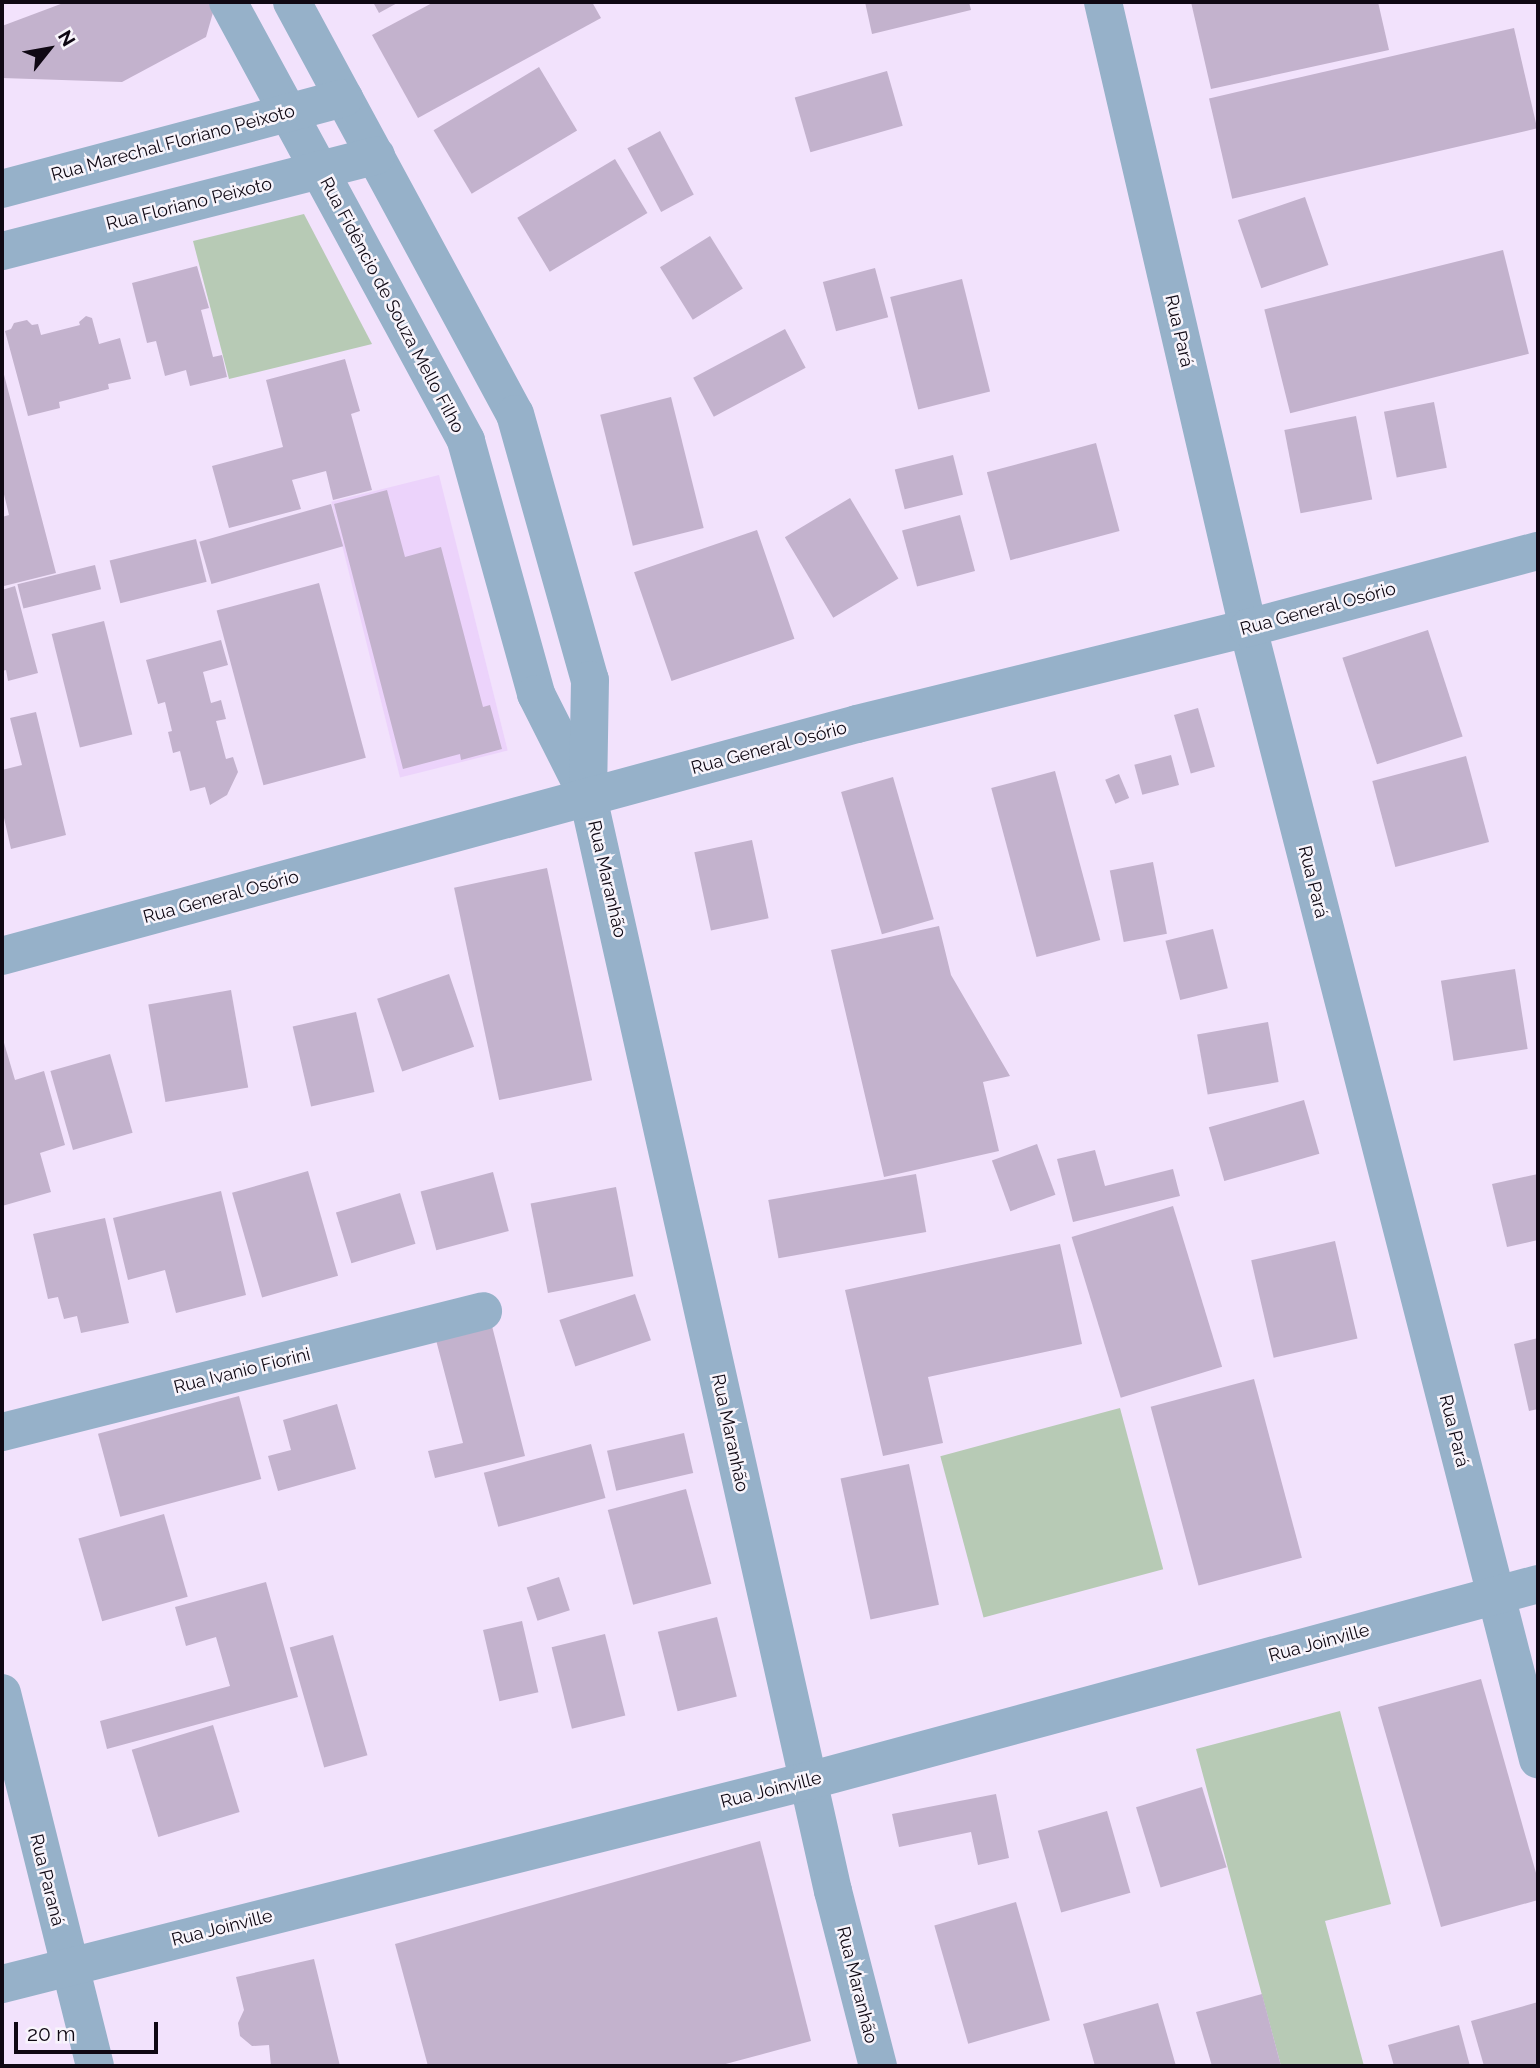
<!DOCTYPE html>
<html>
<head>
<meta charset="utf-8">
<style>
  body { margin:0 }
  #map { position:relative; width:1540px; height:2068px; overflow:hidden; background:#f2e2fc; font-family:Raleway,sans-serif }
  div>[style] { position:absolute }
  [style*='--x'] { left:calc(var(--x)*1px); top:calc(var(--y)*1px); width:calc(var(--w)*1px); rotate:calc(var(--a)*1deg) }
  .built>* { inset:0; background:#ecd3fb; transform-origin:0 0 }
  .green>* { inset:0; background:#b7cab5; transform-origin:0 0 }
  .building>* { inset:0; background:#c3b2cd; transform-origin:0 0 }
  .minor>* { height:38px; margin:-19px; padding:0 19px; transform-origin:19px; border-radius:19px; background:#96b1c9 }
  span { translate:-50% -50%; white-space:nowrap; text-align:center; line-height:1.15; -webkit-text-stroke:5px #f8f4fb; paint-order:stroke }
  .street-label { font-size:18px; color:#0f0813 }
  .frame { position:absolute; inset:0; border:4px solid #0f0813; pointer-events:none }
  .north { position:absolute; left:14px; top:14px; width:70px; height:70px; -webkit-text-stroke:5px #f8f4fb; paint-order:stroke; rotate:59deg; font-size:19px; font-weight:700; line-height:28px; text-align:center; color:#0f0813 }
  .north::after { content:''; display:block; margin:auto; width:24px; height:32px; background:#0f0813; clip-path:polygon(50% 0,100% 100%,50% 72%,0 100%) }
  .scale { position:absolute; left:14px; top:2022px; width:144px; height:32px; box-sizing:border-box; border:4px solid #0f0813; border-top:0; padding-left:9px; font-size:21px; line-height:24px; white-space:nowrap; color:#0f0813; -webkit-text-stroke:5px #f8f4fb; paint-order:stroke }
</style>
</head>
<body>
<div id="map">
  <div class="built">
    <i style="left:439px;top:475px;width:284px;height:111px;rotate:76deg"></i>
  </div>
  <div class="green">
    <i style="clip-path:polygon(304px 214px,372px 344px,229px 379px,193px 241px)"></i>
    <i style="left:1120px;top:1408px;width:167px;height:186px;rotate:75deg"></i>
    <i style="clip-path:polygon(1340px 1711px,1391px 1904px,1325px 1921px,1364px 2066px,1281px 2066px,1196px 1749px)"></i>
  </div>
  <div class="building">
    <i style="clip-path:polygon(66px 2px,216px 2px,206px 37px,122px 82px,2px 78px,2px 26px)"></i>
    <i style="clip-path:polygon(373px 2px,399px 2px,379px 13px)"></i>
    <i style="clip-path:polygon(434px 2px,592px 2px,601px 18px,418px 118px,372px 35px)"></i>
    <i style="clip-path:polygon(865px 2px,969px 2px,971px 10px,872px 34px)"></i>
    <i style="clip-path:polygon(1191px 2px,1378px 2px,1389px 50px,1211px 89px)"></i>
    <i style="left:1514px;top:28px;width:103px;height:313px;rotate:77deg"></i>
    <i style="left:539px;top:67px;width:74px;height:123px;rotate:59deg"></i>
    <i style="left:887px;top:71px;width:57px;height:96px;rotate:74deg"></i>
    <i style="left:660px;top:131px;width:72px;height:37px;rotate:62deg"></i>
    <i style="left:615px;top:159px;width:63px;height:114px;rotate:59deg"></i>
    <i style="left:1305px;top:197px;width:72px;height:71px;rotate:71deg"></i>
    <i style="left:710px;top:236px;width:62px;height:59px;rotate:58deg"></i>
    <i style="left:1503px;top:250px;width:107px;height:246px;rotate:76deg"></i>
    <i style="clip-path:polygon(197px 266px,209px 308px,201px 310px,213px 357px,222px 355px,227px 377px,190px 386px,186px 370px,165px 376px,156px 341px,147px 343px,132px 283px)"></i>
    <i style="left:875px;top:268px;width:51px;height:54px;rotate:75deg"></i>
    <i style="left:962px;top:279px;width:116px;height:74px;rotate:76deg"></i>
    <i style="clip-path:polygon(86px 316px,92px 318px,99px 344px,120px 338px,131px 379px,108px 384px,109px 389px,59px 402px,60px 408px,28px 416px,5px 331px,11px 329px,14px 323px,27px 320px,32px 325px,38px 324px,41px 335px,80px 325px,79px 322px)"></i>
    <i style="left:785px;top:329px;width:44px;height:104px;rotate:62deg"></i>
    <i style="clip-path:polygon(345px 359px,360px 411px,351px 414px,372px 490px,333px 500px,326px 471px,292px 480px,301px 509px,229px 528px,212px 466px,283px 447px,266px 380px)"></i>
    <i style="clip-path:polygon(2px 367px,56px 573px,4px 586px,2px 517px,9px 515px,2px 486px)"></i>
    <i style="left:671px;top:397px;width:135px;height:73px;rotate:76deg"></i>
    <i style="left:1434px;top:402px;width:67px;height:51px;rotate:79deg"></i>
    <i style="left:1356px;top:416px;width:85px;height:73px;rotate:79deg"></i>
    <i style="left:1096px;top:443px;width:91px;height:113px;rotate:75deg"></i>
    <i style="left:953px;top:455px;width:41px;height:60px;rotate:76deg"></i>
    <i style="clip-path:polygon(387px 490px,405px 557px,441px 547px,483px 707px,490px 705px,502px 749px,461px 760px,460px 754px,403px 769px,334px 504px)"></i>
    <i style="left:850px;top:498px;width:94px;height:76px;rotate:59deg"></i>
    <i style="left:331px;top:504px;width:44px;height:137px;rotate:74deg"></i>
    <i style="left:960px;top:515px;width:58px;height:60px;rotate:75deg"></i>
    <i style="left:757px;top:530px;width:115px;height:130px;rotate:71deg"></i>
    <i style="left:196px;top:539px;width:44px;height:89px;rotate:76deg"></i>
    <i style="left:95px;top:565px;width:25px;height:80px;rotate:76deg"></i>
    <i style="left:319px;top:583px;width:181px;height:106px;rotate:75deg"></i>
    <i style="clip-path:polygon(15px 586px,38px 673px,8px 681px,6px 670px,2px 671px,2px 590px)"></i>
    <i style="left:104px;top:621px;width:117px;height:54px;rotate:76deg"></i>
    <i style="left:1428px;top:630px;width:112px;height:90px;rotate:72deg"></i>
    <i style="clip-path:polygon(221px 640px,228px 665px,203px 672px,211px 703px,221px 700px,226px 719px,216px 721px,226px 759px,233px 757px,238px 772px,227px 795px,210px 805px,205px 787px,190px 791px,180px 751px,173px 753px,168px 732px,172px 731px,165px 702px,158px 704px,146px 660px)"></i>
    <i style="left:1198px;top:708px;width:61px;height:25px;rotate:74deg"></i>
    <i style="clip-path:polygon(36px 712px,66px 835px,11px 849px,2px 809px,2px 770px,22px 765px,10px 718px)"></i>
    <i style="left:1171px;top:755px;width:31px;height:38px;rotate:75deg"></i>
    <i style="left:1466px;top:756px;width:89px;height:97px;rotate:75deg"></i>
    <i style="left:1055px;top:771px;width:175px;height:66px;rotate:75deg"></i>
    <i style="left:1119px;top:774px;width:26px;height:15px;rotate:67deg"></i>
    <i style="left:893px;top:777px;width:148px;height:54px;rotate:74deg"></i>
    <i style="left:752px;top:840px;width:80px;height:59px;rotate:78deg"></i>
    <i style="left:1153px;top:862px;width:73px;height:44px;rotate:79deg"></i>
    <i style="left:547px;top:868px;width:217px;height:95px;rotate:78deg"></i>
    <i style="clip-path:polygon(939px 926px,951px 975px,1010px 1076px,983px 1082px,999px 1151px,884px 1177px,831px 950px)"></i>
    <i style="left:1213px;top:929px;width:61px;height:49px;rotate:76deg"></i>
    <i style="left:1515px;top:969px;width:81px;height:75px;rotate:81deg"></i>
    <i style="left:449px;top:974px;width:77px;height:76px;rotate:71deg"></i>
    <i style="left:231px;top:990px;width:99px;height:84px;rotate:80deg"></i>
    <i style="left:356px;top:1012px;width:82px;height:65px;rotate:77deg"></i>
    <i style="left:1268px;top:1022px;width:61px;height:72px;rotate:80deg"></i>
    <i style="clip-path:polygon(2px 1036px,15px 1080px,44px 1071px,65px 1145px,40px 1153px,51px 1192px,2px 1206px)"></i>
    <i style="left:110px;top:1054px;width:82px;height:62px;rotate:74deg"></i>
    <i style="left:1304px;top:1100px;width:56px;height:99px;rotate:74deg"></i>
    <i style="left:1037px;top:1144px;width:54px;height:48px;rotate:70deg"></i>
    <i style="clip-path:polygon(1095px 1150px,1105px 1186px,1173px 1169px,1180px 1196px,1073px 1222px,1057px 1159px)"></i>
    <i style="left:308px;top:1171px;width:109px;height:79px;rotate:74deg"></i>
    <i style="left:493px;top:1172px;width:61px;height:75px;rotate:75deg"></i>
    <i style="left:916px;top:1174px;width:59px;height:150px;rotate:80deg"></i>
    <i style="clip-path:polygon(1538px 1174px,1538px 1240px,1507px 1247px,1492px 1184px)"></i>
    <i style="left:616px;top:1187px;width:91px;height:87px;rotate:79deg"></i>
    <i style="clip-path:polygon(221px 1191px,246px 1295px,176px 1313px,165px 1270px,128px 1280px,113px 1218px)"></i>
    <i style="left:400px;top:1193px;width:53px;height:67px;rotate:73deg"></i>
    <i style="left:1173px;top:1206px;width:168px;height:106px;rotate:73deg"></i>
    <i style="clip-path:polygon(105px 1218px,129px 1323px,81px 1333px,77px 1316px,64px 1319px,58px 1297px,48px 1299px,33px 1234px)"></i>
    <i style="left:1335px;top:1241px;width:100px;height:86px;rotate:77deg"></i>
    <i style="clip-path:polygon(1060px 1244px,1082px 1344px,928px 1377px,943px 1443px,883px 1456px,845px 1290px)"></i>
    <i style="left:635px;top:1294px;width:49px;height:80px;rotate:71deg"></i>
    <i style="clip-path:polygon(492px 1326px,525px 1456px,435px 1478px,428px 1451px,463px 1443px,436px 1340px)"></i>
    <i style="clip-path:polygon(1538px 1338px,1538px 1409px,1529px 1411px,1514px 1344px)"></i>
    <i style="left:1254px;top:1379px;width:185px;height:107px;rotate:75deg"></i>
    <i style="left:239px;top:1396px;width:86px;height:146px;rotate:75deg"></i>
    <i style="clip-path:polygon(337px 1404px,356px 1469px,278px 1491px,268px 1456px,291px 1450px,283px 1420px)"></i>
    <i style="left:684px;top:1433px;width:41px;height:79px;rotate:77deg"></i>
    <i style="left:591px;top:1444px;width:56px;height:111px;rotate:75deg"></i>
    <i style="left:909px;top:1464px;width:144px;height:70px;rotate:78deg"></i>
    <i style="left:686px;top:1489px;width:98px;height:81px;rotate:75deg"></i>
    <i style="left:164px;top:1514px;width:86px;height:89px;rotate:74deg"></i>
    <i style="left:559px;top:1577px;width:35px;height:34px;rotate:72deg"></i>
    <i style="clip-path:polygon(266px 1582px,298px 1697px,107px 1749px,100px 1721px,230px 1686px,216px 1637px,186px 1646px,175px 1607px)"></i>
    <i style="left:717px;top:1617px;width:82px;height:61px;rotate:76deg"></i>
    <i style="left:522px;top:1621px;width:73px;height:40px;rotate:77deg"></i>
    <i style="left:605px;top:1634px;width:84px;height:55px;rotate:76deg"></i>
    <i style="left:333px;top:1635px;width:125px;height:45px;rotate:74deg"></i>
    <i style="clip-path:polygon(1481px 1679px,1538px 1880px,1538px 1900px,1441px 1927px,1378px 1707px)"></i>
    <i style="left:213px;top:1725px;width:91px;height:85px;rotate:73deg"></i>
    <i style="left:1202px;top:1787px;width:84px;height:69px;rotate:73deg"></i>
    <i style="clip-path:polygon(996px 1794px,1009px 1858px,978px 1865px,971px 1832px,899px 1847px,892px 1814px)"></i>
    <i style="left:1107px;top:1811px;width:85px;height:72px;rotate:74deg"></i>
    <i style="clip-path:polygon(760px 1841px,811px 2041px,718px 2066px,428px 2066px,395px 1944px)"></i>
    <i style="left:1016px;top:1902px;width:123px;height:85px;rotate:74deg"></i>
    <i style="clip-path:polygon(314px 1959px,340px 2066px,271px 2066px,269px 2045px,252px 2046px,240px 2036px,238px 2023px,244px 2010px,236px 1977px)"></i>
    <i style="clip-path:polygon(1262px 1994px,1281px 2066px,1212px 2066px,1196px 2012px)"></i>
    <i style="clip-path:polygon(1538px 2002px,1538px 2066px,1484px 2066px,1471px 2021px)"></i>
    <i style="clip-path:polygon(1158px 2003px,1176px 2066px,1095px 2066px,1083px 2024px)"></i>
    <i style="clip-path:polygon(1459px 2025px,1470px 2066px,1394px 2066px,1388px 2045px)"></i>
  </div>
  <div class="minor">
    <i style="--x:228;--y:2;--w:499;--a:61.5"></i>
    <i style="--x:466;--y:441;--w:263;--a:74.5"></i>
    <i style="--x:536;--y:694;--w:111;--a:63.2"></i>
    <i style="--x:292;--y:2;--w:468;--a:61.6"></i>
    <i style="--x:515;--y:414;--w:276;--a:74.3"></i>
    <i style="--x:590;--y:680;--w:117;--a:91"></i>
    <i style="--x:588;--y:797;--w:1121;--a:77.38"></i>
    <i style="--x:833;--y:1891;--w:181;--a:75.6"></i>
    <i style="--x:1103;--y:2;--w:643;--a:76.96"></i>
    <i style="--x:1248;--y:628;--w:1168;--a:75.62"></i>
    <i style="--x:2;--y:189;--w:354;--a:-14.9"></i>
    <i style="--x:2;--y:251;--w:386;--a:-14.3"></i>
    <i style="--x:2;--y:956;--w:886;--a:-15.18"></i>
    <i style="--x:857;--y:724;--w:403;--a:-13.8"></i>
    <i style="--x:1248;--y:628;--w:300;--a:-14.9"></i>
    <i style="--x:2;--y:1432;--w:496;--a:-14.1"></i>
    <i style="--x:2;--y:1693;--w:384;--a:76"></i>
    <i style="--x:2;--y:1984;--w:831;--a:-14.14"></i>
    <i style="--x:808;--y:1781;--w:756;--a:-15.1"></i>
  </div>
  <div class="street-label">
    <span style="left:173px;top:143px;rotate:-15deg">Rua Marechal Floriano Peixoto</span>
    <span style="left:189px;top:204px;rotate:-14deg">Rua Floriano Peixoto</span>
    <span style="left:392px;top:305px;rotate:62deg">Rua Fidêncio de Souza Mello Filho</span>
    <span style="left:1179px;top:331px;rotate:77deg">Rua Pará</span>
    <span style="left:1318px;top:609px;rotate:-15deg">Rua General Osório</span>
    <span style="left:769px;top:748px;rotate:-15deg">Rua General Osório</span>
    <span style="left:607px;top:879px;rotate:77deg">Rua Maranhão</span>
    <span style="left:1313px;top:882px;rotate:76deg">Rua Pará</span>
    <span style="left:221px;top:897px;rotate:-15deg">Rua General Osório</span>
    <span style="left:242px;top:1371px;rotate:-14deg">Rua Ivanio Fiorini</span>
    <span style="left:1454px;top:1431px;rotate:76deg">Rua Pará</span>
    <span style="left:730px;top:1433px;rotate:78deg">Rua Maranhão</span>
    <span style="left:1319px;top:1643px;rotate:-15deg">Rua Joinville</span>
    <span style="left:771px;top:1790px;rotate:-14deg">Rua Joinville</span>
    <span style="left:47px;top:1880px;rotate:76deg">Rua Paraná</span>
    <span style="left:222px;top:1928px;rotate:-14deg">Rua Joinville</span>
    <span style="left:857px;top:1985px;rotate:76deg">Rua Maranhão</span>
  </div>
  <div class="frame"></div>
  <div class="north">N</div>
  <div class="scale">20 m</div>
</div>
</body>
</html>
